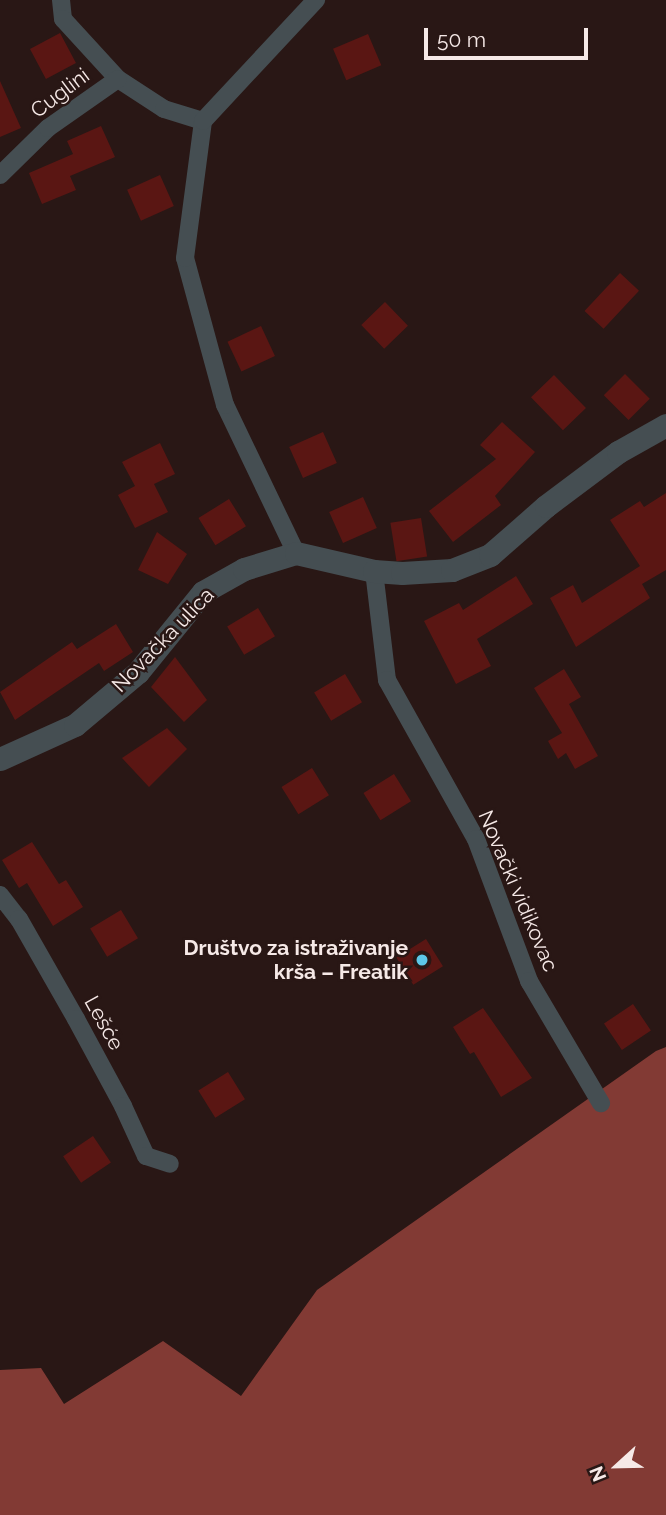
<!DOCTYPE html>
<html>
<head>
<meta charset="utf-8">
<style>
  body { margin:0 }
  #map { position:relative; width:666px; height:1515px; overflow:hidden; background:#291715; font-family:Raleway,sans-serif }
  div>[style] { position:absolute }
  [style*='--x'] { left:calc(var(--x)*1px); top:calc(var(--y)*1px); width:calc(var(--w)*1px); rotate:calc(var(--a)*1deg) }
  .forest>* { inset:0; background:#823a34 }
  .building>* { inset:0; background:#5a1613; transform-origin:0 0 }
  .minor>* { height:18px; margin:-9px; padding:0 9px; transform-origin:9px; border-radius:9px; background:#454e52 }
  .tertiary>* { height:23px; margin:-11.5px; padding:0 11.5px; transform-origin:11.5px; border-radius:11.5px; background:#454e52 }
  .dots>* { width:19px; height:19px; translate:-50% -50%; box-sizing:border-box; border:4px solid #291715; border-radius:50% }
  span { translate:-50% -50%; white-space:nowrap; text-align:center; line-height:1.15; -webkit-text-stroke:5px #291715; paint-order:stroke }
  .street-label { font-size:21px; color:#f6e9e7 }
  .poi-label { font-size:21px; color:#f6e9e7; font-weight:700 }
  .right { translate:-100% -50%; text-align:right }
  .north { position:absolute; left:582px; top:1431px; width:70px; height:70px; -webkit-text-stroke:5px #291715; paint-order:stroke; rotate:248deg; font-size:19px; font-weight:700; line-height:28px; text-align:center; color:#f6e9e7 }
  .north::after { content:''; display:block; margin:auto; width:24px; height:32px; background:#f6e9e7; clip-path:polygon(50% 0,100% 100%,50% 72%,0 100%) }
  .scale { position:absolute; left:424px; top:28px; width:164px; height:32px; box-sizing:border-box; border:4px solid #f6e9e7; border-top:0; padding-left:9px; font-size:21px; line-height:24px; white-space:nowrap; color:#f6e9e7; -webkit-text-stroke:5px #291715; paint-order:stroke }
</style>
</head>
<body>
<div id="map">
  <div class="forest">
    <i style="clip-path:polygon(666px 1047px,666px 1515px,0 1515px,0 1370px,41px 1368px,64px 1404px,163px 1341px,241px 1396px,317px 1290px,656px 1051px)"></i>
  </div>
  <div class="building">
    <i style="left:60px;top:33px;width:34px;height:34px;rotate:62deg"></i>
    <i style="left:368px;top:34px;width:34px;height:38px;rotate:67deg"></i>
    <i style="clip-path:polygon(0 81px,21px 128px,0 137px)"></i>
    <i style="clip-path:polygon(101px 126px,115px 157px,70px 176px,76px 190px,42px 204px,29px 173px,73px 154px,67px 141px)"></i>
    <i style="left:160px;top:175px;width:34px;height:36px;rotate:66deg"></i>
    <i style="left:620px;top:273px;width:26px;height:52px;rotate:43deg"></i>
    <i style="left:385px;top:302px;width:33px;height:33px;rotate:46deg"></i>
    <i style="left:261px;top:326px;width:33px;height:37px;rotate:65deg"></i>
    <i style="left:625px;top:374px;width:35px;height:30px;rotate:45deg"></i>
    <i style="left:554px;top:375px;width:46px;height:32px;rotate:46deg"></i>
    <i style="clip-path:polygon(502px 422px,535px 452px,495px 496px,501px 505px,453px 542px,429px 511px,496px 459px,480px 445px)"></i>
    <i style="left:323px;top:432px;width:34px;height:37px;rotate:66deg"></i>
    <i style="clip-path:polygon(160px 443px,175px 474px,154px 484px,168px 512px,135px 528px,118px 495px,135px 486px,122px 462px)"></i>
    <i style="clip-path:polygon(666px 493px,666px 570px,642px 584px,650px 598px,576px 647px,550px 598px,573px 585px,582px 603px,640px 566px,610px 520px,640px 501px,644px 507px)"></i>
    <i style="left:363px;top:497px;width:34px;height:37px;rotate:66deg"></i>
    <i style="left:229px;top:499px;width:32px;height:36px;rotate:58deg"></i>
    <i style="left:421px;top:518px;width:39px;height:31px;rotate:81deg"></i>
    <i style="clip-path:polygon(157px 532px,187px 554px,168px 584px,138px 570px)"></i>
    <i style="clip-path:polygon(516px 576px,533px 604px,477px 639px,491px 666px,456px 684px,424px 621px,459px 603px,463px 610px)"></i>
    <i style="left:258px;top:608px;width:33px;height:36px;rotate:59deg"></i>
    <i style="clip-path:polygon(116px 624px,133px 652px,104px 671px,99px 663px,15px 720px,0 692px,72px 642px,77px 649px)"></i>
    <i style="clip-path:polygon(175px 657px,207px 700px,184px 722px,151px 687px)"></i>
    <i style="clip-path:polygon(564px 669px,581px 697px,569px 704px,598px 756px,575px 769px,566px 753px,558px 759px,548px 741px,562px 733px,534px 688px)"></i>
    <i style="left:345px;top:674px;width:33px;height:36px;rotate:59deg"></i>
    <i style="clip-path:polygon(167px 728px,187px 749px,149px 787px,122px 758px)"></i>
    <i style="left:312px;top:768px;width:32px;height:36px;rotate:58deg"></i>
    <i style="left:394px;top:774px;width:32px;height:36px;rotate:58deg"></i>
    <i style="clip-path:polygon(32px 842px,59px 884px,66px 880px,83px 907px,53px 926px,27px 883px,19px 888px,2px 860px)"></i>
    <i style="left:121px;top:910px;width:33px;height:36px;rotate:59deg"></i>
    <i style="left:426px;top:939px;width:32px;height:35px;rotate:58deg"></i>
    <i style="left:633px;top:1004px;width:32px;height:35px;rotate:56deg"></i>
    <i style="clip-path:polygon(483px 1008px,532px 1078px,501px 1097px,474px 1052px,470px 1054px,453px 1027px)"></i>
    <i style="left:228px;top:1072px;width:32px;height:35px;rotate:58deg"></i>
    <i style="left:93px;top:1136px;width:32px;height:36px;rotate:56deg"></i>
  </div>
  <div class="minor">
    <i style="--x:61;--y:0;--w:19;--a:84"></i>
    <i style="--x:63;--y:19;--w:81;--a:47.5"></i>
    <i style="--x:118;--y:79;--w:55;--a:33.1"></i>
    <i style="--x:164;--y:109;--w:41;--a:17.1"></i>
    <i style="--x:0;--y:175;--w:67;--a:-44.4"></i>
    <i style="--x:48;--y:128;--w:85;--a:-35"></i>
    <i style="--x:296;--y:553;--w:164;--a:-115.6"></i>
    <i style="--x:225;--y:405;--w:152;--a:-105.2"></i>
    <i style="--x:185;--y:258;--w:138;--a:-82.5"></i>
    <i style="--x:203;--y:121;--w:166;--a:-47"></i>
    <i style="--x:374;--y:571;--w:110;--a:83.2"></i>
    <i style="--x:387;--y:680;--w:182;--a:60.8"></i>
    <i style="--x:476;--y:839;--w:152;--a:69.5"></i>
    <i style="--x:529;--y:981;--w:142;--a:59.5"></i>
    <i style="--x:0;--y:895;--w:31;--a:52"></i>
    <i style="--x:19;--y:919;--w:115;--a:60.3"></i>
    <i style="--x:76;--y:1019;--w:99;--a:61.6"></i>
    <i style="--x:123;--y:1106;--w:55;--a:65.3"></i>
    <i style="--x:146;--y:1156;--w:25;--a:18"></i>
  </div>
  <div class="tertiary">
    <i style="--x:0;--y:759;--w:82;--a:-24.4"></i>
    <i style="--x:75;--y:725;--w:82;--a:-40.1"></i>
    <i style="--x:138;--y:672;--w:103;--a:-50.9"></i>
    <i style="--x:203;--y:592;--w:47;--a:-29.3"></i>
    <i style="--x:244;--y:569;--w:54;--a:-17.1"></i>
    <i style="--x:296;--y:553;--w:80;--a:13"></i>
    <i style="--x:374;--y:571;--w:28;--a:4"></i>
    <i style="--x:402;--y:573;--w:50;--a:-3.4"></i>
    <i style="--x:452;--y:570;--w:41;--a:-21.5"></i>
    <i style="--x:490;--y:555;--w:74;--a:-41.2"></i>
    <i style="--x:546;--y:506;--w:90;--a:-36.9"></i>
    <i style="--x:618;--y:452;--w:55;--a:-29.4"></i>
  </div>
  <div class="dots">
    <i style="left:422px;top:960px;background:#5dc7e8"></i>
  </div>
  <div class="street-label">
    <span style="left:60px;top:93px;rotate:-37deg">Cuglini</span>
    <span style="left:163px;top:640px;rotate:-46deg">Novačka ulica</span>
    <span style="left:518px;top:891px;rotate:67deg">Novački vidikovac</span>
    <span style="left:104px;top:1023px;rotate:61deg">Lešće</span>
  </div>
  <div class="poi-label">
    <span class="right" style="left:408px;top:960px">Društvo za istraživanje<br>krša – Freatik</span>
  </div>
  <div class="north">N</div>
  <div class="scale">50 m</div>
</div>
</body>
</html>
